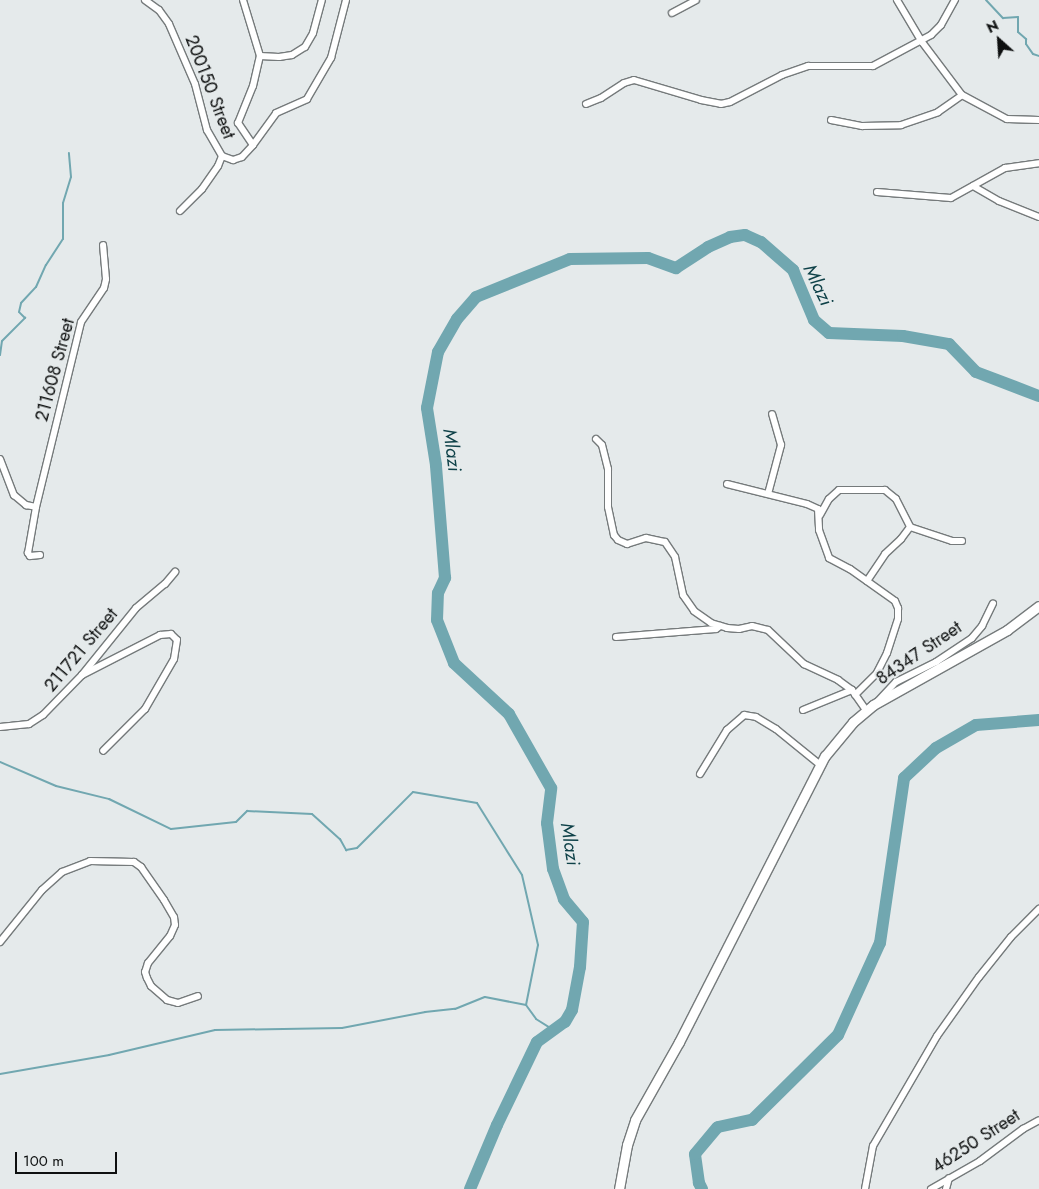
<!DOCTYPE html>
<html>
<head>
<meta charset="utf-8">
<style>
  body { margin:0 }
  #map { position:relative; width:1039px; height:1189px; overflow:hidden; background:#e5eaeb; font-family:Jost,sans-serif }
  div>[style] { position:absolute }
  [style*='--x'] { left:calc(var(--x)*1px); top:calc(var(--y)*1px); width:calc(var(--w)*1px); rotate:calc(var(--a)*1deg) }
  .stream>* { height:2px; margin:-1px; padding:0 1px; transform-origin:1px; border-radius:1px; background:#71a7b0 }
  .river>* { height:12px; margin:-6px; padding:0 6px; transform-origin:6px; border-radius:6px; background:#71a7b0 }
  .roads { filter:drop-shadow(1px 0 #757a7b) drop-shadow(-1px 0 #757a7b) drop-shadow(0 1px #757a7b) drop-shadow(0 -1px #757a7b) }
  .street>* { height:6px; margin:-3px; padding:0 3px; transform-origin:3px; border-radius:3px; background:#fff }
  .secondary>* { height:9px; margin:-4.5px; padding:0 4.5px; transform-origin:4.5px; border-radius:4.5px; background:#fff }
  span { translate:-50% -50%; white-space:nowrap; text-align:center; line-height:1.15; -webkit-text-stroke:4px #e5eaeb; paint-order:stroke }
  .street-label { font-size:18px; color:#0e1010 }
  .water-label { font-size:19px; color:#0e4148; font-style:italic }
  .north { position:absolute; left:974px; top:15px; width:50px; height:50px; -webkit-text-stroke:4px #e5eaeb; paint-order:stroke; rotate:334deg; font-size:14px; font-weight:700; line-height:20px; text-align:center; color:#0e1010 }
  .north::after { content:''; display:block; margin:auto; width:18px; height:22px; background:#0e1010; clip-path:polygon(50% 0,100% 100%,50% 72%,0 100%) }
  .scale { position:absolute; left:15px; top:1152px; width:102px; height:22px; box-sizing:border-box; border:2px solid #0e1010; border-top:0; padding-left:6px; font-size:15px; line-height:18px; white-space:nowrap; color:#0e1010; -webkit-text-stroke:4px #e5eaeb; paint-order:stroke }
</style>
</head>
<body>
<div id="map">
  <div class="stream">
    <i style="--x:986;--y:0;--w:25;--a:47"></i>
    <i style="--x:1003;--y:18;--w:15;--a:-4"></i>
    <i style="--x:1018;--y:17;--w:15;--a:90"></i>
    <i style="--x:1018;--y:32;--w:11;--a:41"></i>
    <i style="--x:1026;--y:39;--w:5;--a:90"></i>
    <i style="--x:1026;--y:44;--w:12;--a:55"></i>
    <i style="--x:1033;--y:54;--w:6;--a:18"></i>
    <i style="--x:0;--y:355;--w:14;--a:-82"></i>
    <i style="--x:2;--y:341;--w:33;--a:-45"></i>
    <i style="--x:25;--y:318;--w:8;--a:-135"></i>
    <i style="--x:19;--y:312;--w:9;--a:-77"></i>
    <i style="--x:21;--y:303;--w:22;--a:-47"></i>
    <i style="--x:36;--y:287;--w:24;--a:-66"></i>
    <i style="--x:46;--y:265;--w:31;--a:-57"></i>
    <i style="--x:63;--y:239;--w:36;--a:-90"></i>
    <i style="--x:63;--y:203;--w:27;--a:-73"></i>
    <i style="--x:71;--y:177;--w:24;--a:-95"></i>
    <i style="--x:0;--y:762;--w:61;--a:23.2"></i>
    <i style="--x:56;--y:786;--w:55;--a:13.8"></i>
    <i style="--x:109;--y:799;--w:69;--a:25.8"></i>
    <i style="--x:171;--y:829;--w:65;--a:-6.1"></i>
    <i style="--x:236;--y:822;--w:16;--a:-45"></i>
    <i style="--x:247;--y:811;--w:65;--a:2.6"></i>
    <i style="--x:312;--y:814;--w:38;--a:42"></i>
    <i style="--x:340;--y:839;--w:13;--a:61"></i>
    <i style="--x:346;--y:850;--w:11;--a:-10"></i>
    <i style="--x:357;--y:848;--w:79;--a:-45"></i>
    <i style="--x:413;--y:792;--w:65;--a:9.8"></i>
    <i style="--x:477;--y:803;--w:85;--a:58"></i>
    <i style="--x:522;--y:875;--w:72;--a:77.1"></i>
    <i style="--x:538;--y:945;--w:61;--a:101.3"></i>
    <i style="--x:0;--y:1074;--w:111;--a:-9.9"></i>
    <i style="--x:109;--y:1055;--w:109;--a:-13.3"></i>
    <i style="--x:215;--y:1030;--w:127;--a:-0.9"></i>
    <i style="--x:342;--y:1028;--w:85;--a:-10.9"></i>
    <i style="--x:425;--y:1012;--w:30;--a:-6"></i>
    <i style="--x:455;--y:1009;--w:32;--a:-22"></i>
    <i style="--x:485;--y:997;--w:42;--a:11"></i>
    <i style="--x:526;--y:1005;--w:17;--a:54"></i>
    <i style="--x:536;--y:1019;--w:19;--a:32"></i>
  </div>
  <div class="river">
    <i style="--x:470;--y:1189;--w:69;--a:-67.1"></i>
    <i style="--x:497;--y:1125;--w:92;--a:-64.3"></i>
    <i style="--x:537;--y:1042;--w:34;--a:-36"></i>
    <i style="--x:565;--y:1022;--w:14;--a:-60"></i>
    <i style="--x:572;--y:1010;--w:44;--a:-79.5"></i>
    <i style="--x:580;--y:967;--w:45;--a:-86.2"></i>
    <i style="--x:583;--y:922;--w:30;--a:-130"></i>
    <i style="--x:564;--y:899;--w:32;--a:-110"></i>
    <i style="--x:553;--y:869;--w:46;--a:-97.4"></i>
    <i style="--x:547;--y:823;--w:35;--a:-83"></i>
    <i style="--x:551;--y:788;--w:85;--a:-119.6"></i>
    <i style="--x:509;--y:714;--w:75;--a:-137.2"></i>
    <i style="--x:454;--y:663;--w:46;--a:-111.6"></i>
    <i style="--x:437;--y:620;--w:27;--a:-88"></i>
    <i style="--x:438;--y:593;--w:17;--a:-65"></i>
    <i style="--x:445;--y:578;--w:113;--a:-94.6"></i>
    <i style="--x:436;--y:465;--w:58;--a:-99"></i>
    <i style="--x:427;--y:408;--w:57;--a:-78.9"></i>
    <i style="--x:438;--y:352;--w:38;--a:-60"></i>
    <i style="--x:457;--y:319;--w:29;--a:-49"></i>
    <i style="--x:476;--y:297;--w:101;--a:-22"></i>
    <i style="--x:570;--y:259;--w:78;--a:-0.7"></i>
    <i style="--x:648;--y:258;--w:30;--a:20"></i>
    <i style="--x:676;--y:268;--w:38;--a:-33"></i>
    <i style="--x:708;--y:247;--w:24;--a:-24"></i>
    <i style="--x:730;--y:237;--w:15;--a:-8"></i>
    <i style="--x:745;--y:235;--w:17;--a:24"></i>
    <i style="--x:761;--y:242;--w:43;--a:41.2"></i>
    <i style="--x:793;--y:270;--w:54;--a:67.2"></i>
    <i style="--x:814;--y:320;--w:20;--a:41"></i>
    <i style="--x:829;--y:333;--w:74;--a:2.3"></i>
    <i style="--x:903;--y:336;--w:47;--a:9.9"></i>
    <i style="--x:949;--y:344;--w:39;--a:46"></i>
    <i style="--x:976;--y:372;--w:67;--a:20.9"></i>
    <i style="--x:702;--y:1189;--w:7;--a:-117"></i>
    <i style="--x:699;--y:1183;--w:29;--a:-98"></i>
    <i style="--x:695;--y:1154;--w:35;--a:-50"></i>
    <i style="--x:718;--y:1127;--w:35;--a:-12"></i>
    <i style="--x:752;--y:1120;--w:121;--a:-44.7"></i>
    <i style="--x:838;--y:1035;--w:101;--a:-65.5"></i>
    <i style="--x:880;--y:943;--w:167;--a:-81.7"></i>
    <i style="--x:904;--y:778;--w:44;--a:-43.2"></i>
    <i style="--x:936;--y:748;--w:46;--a:-29.9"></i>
    <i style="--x:976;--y:725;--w:63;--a:-4.5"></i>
  </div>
  <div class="roads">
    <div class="street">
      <i style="--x:145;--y:0;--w:17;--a:36"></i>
      <i style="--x:159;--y:10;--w:17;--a:54"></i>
      <i style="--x:169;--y:24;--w:65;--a:66.6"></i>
      <i style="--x:195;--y:84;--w:48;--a:75.4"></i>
      <i style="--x:207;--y:130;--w:30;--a:60"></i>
      <i style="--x:222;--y:156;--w:12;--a:20"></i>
      <i style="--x:233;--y:160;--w:9;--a:-18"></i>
      <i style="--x:242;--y:157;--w:16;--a:-47"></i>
      <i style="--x:253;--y:145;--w:39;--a:-54"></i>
      <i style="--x:276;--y:113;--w:34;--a:-24"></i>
      <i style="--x:307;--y:99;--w:48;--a:-59.7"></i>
      <i style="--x:331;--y:58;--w:60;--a:-75.5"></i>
      <i style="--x:243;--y:0;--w:59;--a:73.1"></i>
      <i style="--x:260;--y:56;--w:19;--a:3"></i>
      <i style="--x:279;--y:57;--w:13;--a:-9"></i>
      <i style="--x:292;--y:55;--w:15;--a:-32"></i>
      <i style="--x:305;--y:47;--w:16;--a:-60"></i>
      <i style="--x:313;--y:33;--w:34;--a:-75"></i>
      <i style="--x:897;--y:0;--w:49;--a:59.2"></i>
      <i style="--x:922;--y:42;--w:66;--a:53"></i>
      <i style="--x:962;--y:95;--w:51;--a:28.1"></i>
      <i style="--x:1007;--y:119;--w:32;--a:2"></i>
      <i style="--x:672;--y:13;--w:27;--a:-28"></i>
      <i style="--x:586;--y:104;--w:16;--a:-22"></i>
      <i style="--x:601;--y:98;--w:27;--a:-33"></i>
      <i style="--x:624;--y:83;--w:10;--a:-17"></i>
      <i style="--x:634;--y:80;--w:70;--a:16.6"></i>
      <i style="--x:701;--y:100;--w:20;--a:11"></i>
      <i style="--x:721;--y:104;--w:9;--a:-13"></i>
      <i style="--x:730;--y:102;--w:59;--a:-27.4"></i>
      <i style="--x:782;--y:75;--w:28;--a:-19"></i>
      <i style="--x:808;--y:66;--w:65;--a:0"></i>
      <i style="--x:873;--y:66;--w:66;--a:-28.1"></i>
      <i style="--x:931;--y:35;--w:14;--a:-45"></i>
      <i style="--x:941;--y:25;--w:29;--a:-61"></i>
      <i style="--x:831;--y:120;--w:32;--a:11"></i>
      <i style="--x:862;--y:126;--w:39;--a:-1"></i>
      <i style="--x:901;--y:125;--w:39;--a:-19"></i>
      <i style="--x:938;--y:112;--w:29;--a:-35"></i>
      <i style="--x:253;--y:145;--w:27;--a:-124"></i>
      <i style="--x:238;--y:123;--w:40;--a:-68"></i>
      <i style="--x:253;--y:86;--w:31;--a:-77"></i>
      <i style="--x:973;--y:186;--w:30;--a:30"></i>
      <i style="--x:999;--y:201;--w:43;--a:21.8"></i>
      <i style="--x:877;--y:192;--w:74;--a:4.6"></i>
      <i style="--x:951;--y:198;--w:62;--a:-29.1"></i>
      <i style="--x:1005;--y:168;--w:34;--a:-8"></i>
      <i style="--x:180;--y:211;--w:31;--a:-45"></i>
      <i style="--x:202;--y:189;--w:28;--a:-55"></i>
      <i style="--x:218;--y:166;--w:11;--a:-68"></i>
      <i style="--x:596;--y:439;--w:8;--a:45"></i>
      <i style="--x:602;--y:445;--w:25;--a:76"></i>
      <i style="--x:608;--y:469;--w:38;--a:90"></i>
      <i style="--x:608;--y:507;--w:29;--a:78"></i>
      <i style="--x:614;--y:535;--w:6;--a:51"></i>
      <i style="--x:618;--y:540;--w:10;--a:24"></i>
      <i style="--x:627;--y:544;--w:20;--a:-18"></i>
      <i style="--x:646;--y:538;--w:19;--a:12"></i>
      <i style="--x:665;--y:542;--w:18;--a:56"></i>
      <i style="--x:675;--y:557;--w:39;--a:78"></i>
      <i style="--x:683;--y:595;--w:19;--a:55"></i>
      <i style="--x:694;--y:611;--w:21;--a:35"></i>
      <i style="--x:711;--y:623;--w:17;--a:17"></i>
      <i style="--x:727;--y:628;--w:12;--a:5"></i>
      <i style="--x:739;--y:629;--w:13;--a:-13"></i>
      <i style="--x:752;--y:626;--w:16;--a:14"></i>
      <i style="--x:768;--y:630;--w:50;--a:43.4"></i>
      <i style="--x:804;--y:664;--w:38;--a:25"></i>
      <i style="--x:838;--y:680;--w:17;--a:36"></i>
      <i style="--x:852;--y:690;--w:24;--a:55"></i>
      <i style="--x:0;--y:459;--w:39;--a:69"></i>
      <i style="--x:14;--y:495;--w:16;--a:40"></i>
      <i style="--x:26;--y:505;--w:10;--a:11"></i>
      <i style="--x:727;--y:484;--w:82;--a:14"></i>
      <i style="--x:807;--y:504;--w:12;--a:24"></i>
      <i style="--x:818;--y:509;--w:21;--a:87"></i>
      <i style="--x:819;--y:530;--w:30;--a:70"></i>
      <i style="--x:829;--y:558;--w:24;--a:28"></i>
      <i style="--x:850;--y:569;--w:55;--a:35.4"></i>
      <i style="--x:895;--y:601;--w:8;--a:67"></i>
      <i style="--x:898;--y:608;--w:11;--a:90"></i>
      <i style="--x:898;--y:619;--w:36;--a:108"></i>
      <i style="--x:887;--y:653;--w:22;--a:117"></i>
      <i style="--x:877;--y:673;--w:31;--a:135"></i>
      <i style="--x:768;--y:494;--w:51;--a:-75.1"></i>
      <i style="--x:781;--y:445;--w:32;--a:-106"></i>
      <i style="--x:820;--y:515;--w:18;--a:-61"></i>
      <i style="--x:829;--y:499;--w:13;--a:-42"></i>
      <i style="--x:839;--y:490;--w:46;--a:0"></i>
      <i style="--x:885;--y:490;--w:14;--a:39"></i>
      <i style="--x:896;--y:499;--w:31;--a:63"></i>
      <i style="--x:910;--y:527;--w:44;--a:18.4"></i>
      <i style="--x:952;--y:541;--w:10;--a:0"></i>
      <i style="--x:40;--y:555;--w:10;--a:174"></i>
      <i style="--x:30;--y:556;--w:4;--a:-124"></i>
      <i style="--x:28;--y:553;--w:47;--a:-80.1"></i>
      <i style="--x:36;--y:507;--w:190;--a:-76.3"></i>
      <i style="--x:81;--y:322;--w:41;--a:-55.9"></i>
      <i style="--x:104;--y:288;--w:9;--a:-77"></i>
      <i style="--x:106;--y:279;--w:34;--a:-95"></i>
      <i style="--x:867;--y:581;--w:32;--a:-56"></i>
      <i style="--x:885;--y:554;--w:22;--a:-43"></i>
      <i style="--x:901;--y:539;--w:15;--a:-53"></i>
      <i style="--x:616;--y:637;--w:100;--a:-4.6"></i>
      <i style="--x:716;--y:629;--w:5;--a:-37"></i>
      <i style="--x:82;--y:675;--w:88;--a:-27.1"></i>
      <i style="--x:160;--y:635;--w:11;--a:-5"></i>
      <i style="--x:171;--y:634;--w:8;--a:45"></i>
      <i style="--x:177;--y:640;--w:19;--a:99"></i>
      <i style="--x:174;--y:659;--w:58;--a:120.1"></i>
      <i style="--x:145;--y:709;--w:59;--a:135"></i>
      <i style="--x:878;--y:701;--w:26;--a:-47"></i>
      <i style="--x:896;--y:682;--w:45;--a:-26.6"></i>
      <i style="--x:936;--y:662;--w:43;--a:-33.7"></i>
      <i style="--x:972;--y:638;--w:16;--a:-50"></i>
      <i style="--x:982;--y:626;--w:25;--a:-64"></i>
      <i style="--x:803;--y:710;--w:53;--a:-22.2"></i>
      <i style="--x:0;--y:727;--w:29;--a:-6"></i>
      <i style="--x:29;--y:724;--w:17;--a:-33"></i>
      <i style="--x:43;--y:715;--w:56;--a:-45.7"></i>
      <i style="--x:82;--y:675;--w:86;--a:-51.1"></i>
      <i style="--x:136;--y:608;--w:38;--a:-40"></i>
      <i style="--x:165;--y:584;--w:16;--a:-50"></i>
      <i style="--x:700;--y:774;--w:52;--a:-58.5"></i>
      <i style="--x:727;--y:730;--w:23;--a:-41"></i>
      <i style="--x:744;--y:715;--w:12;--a:9"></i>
      <i style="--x:756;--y:717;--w:23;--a:31"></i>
      <i style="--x:776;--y:729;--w:55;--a:39.1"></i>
      <i style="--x:0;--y:942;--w:67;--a:-51.1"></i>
      <i style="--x:42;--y:890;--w:27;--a:-42"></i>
      <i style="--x:62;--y:872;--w:30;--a:-21"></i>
      <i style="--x:90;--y:861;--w:44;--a:1.3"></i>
      <i style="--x:134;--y:862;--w:9;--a:36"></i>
      <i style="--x:141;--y:867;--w:40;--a:55.1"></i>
      <i style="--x:164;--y:900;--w:20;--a:60"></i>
      <i style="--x:174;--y:917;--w:8;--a:83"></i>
      <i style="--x:175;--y:925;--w:12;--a:114"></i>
      <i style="--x:170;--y:936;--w:35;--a:129"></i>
      <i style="--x:148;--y:963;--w:9;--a:108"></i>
      <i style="--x:145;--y:972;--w:6;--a:72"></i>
      <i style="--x:147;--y:978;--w:9;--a:63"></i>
      <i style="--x:151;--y:986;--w:21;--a:41"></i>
      <i style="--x:167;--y:1000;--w:11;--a:15"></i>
      <i style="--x:178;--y:1003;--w:21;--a:-19"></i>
      <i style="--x:865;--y:1189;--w:44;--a:-79.5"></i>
      <i style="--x:873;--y:1146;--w:127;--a:-59.8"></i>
      <i style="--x:937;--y:1036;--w:72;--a:-54.6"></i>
      <i style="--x:979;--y:977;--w:51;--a:-51.3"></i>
      <i style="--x:1011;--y:937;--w:40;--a:-45"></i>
      <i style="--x:931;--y:1189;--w:56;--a:-29.7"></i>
      <i style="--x:980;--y:1161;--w:54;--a:-36.7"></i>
      <i style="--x:1023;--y:1129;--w:18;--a:-29"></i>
      <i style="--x:946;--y:1189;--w:11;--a:-75"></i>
    </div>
    <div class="secondary">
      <i style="--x:619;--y:1189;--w:45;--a:-79.7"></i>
      <i style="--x:627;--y:1145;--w:26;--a:-72"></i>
      <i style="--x:635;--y:1120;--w:90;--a:-60.6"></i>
      <i style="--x:679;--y:1042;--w:321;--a:-63"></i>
      <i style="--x:825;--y:756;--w:44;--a:-50.5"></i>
      <i style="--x:853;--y:722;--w:26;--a:-40"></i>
      <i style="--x:873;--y:705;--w:154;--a:-29.2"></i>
      <i style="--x:1007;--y:630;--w:40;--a:-37"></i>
    </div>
  </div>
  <div class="street-label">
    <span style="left:210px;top:87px;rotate:69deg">200150 Street</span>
    <span style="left:55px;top:370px;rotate:-75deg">211608 Street</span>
    <span style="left:81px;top:650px;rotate:-50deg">211721 Street</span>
    <span style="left:919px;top:653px;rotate:-34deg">84347 Street</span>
    <span style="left:976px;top:1141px;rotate:-33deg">46250 Street</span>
  </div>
  <div class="water-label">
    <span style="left:818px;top:285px;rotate:64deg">Mlazi</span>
    <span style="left:452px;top:450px;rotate:83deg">Mlazi</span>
    <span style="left:570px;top:844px;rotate:81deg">Mlazi</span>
  </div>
  <div class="north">N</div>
  <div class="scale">100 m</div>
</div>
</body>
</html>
